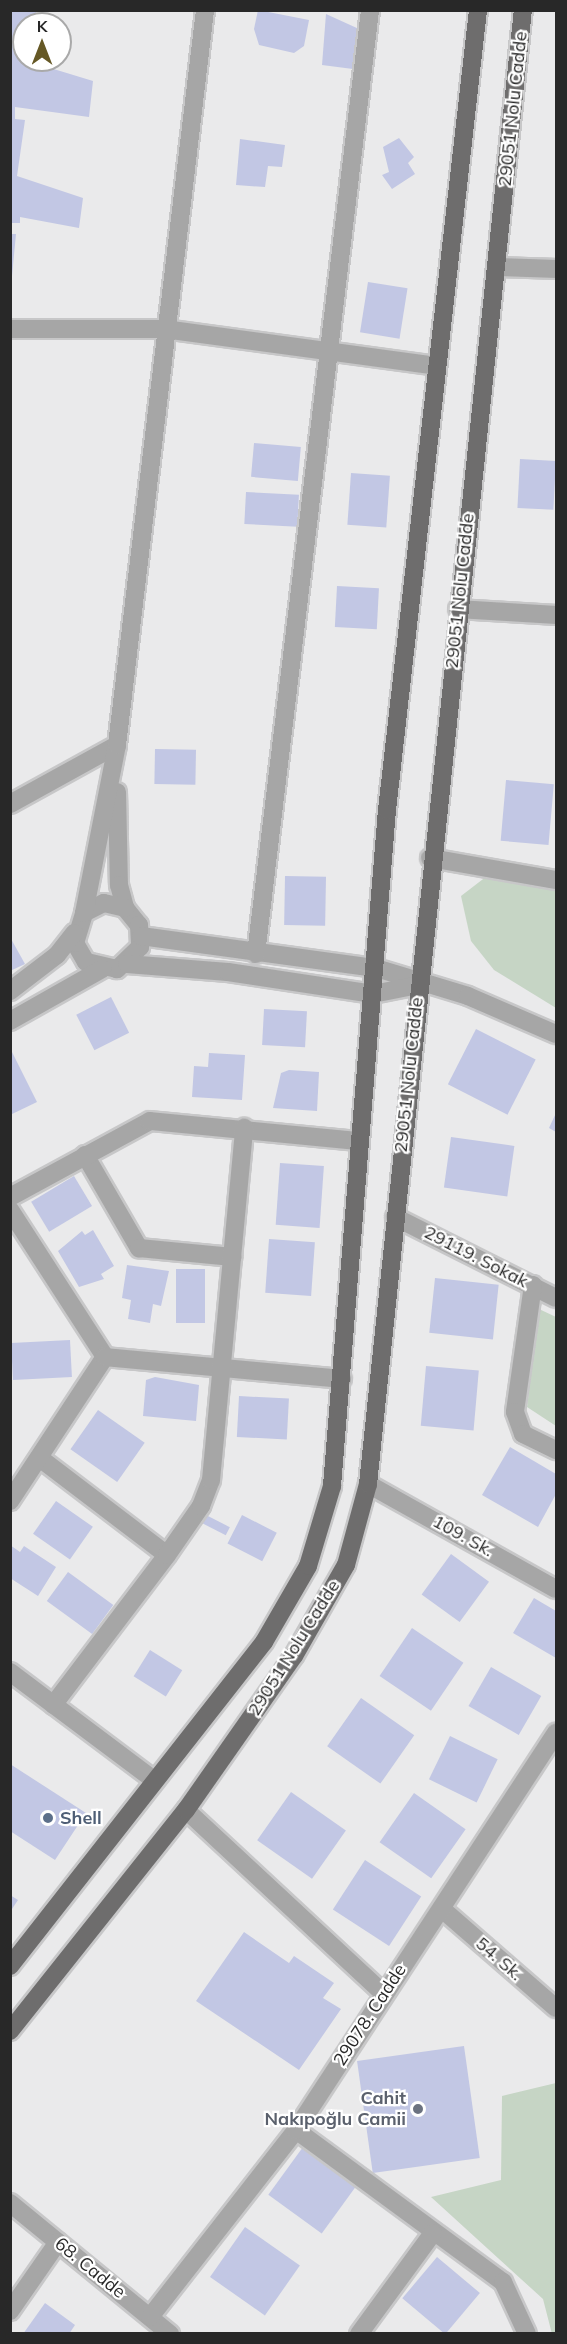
<!DOCTYPE html>
<html>
<head>
<meta charset="utf-8">
<style>
  body { margin:0 }
  #map { position:relative; width:567px; height:2344px; overflow:hidden; background:#eaeaeb; font-family:Mulish,sans-serif }
  div>[style] { position:absolute }
  [style*='--x'] { left:calc(var(--x)*1px); top:calc(var(--y)*1px); width:calc(var(--w)*1px); rotate:calc(var(--a)*1deg) }
  .green>* { inset:0; background:#c6d5c5 }
  .building>* { inset:0; background:#c2c7e4; transform-origin:0 0 }
  .roads { filter:drop-shadow(2px 0 #c7c7c8) drop-shadow(-2px 0 #c7c7c8) drop-shadow(0 2px #c7c7c8) drop-shadow(0 -2px #c7c7c8) }
  .minor>* { height:18px; margin:-9px; padding:0 9px; transform-origin:9px; border-radius:9px; background:#a6a6a6 }
  .major>* { height:18px; margin:-9px; padding:0 9px; transform-origin:9px; border-radius:9px; background:#6e6d6d }
  .dots>* { width:16px; height:16px; translate:-50% -50%; box-sizing:border-box; border:3px solid #fff; border-radius:50% }
  span { translate:-50% -50%; white-space:nowrap; text-align:center; line-height:1.15; -webkit-text-stroke:4.5px #fff; paint-order:stroke }
  .street-label { font-size:18px; color:#282828 }
  .service-label { font-size:18px; color:#4e5e75; font-weight:700 }
  .left { translate:0 -50%; text-align:left }
  .worship-label { font-size:18px; color:#5b616d; font-weight:700 }
  .right { translate:-100% -50%; text-align:right }
  .frame { position:absolute; inset:0; border:12px solid #282828; pointer-events:none }
  .north { position:absolute; left:12px; top:12px; width:60px; height:60px; box-sizing:border-box; background:#fff; border:2px solid #a9a9a9; border-radius:50%; rotate:0deg; font-size:16px; font-weight:700; line-height:24px; text-align:center; color:#282828 }
  .north::after { content:''; display:block; margin:auto; width:21px; height:27px; background:#655825; clip-path:polygon(50% 0,100% 100%,50% 72%,0 100%) }
</style>
</head>
<body>
<div id="map">
  <div class="green">
    <i style="clip-path:polygon(487px 876px,556px 888px,556px 1008px,494px 970px,471px 941px,461px 896px)"></i>
    <i style="clip-path:polygon(539px 1309px,556px 1317px,556px 1426px,527px 1407px)"></i>
    <i style="clip-path:polygon(556px 2083px,556px 2333px,552px 2334px,543px 2299px,431px 2197px,501px 2180px,502px 2096px)"></i>
  </div>
  <div class="building">
    <i style="clip-path:polygon(10px 10px,36px 10px,35px 24px,24px 24px,24px 60px,93px 81px,89px 117px,15px 107px,15px 119px,25px 120px,17px 176px,83px 198px,79px 228px,20px 217px,20px 223px,10px 223px)"></i>
    <i style="clip-path:polygon(258px 10px,309px 20px,304px 46px,294px 53px,259px 45px,254px 29px)"></i>
    <i style="clip-path:polygon(326px 14px,359px 29px,358px 62px,353px 69px,322px 65px)"></i>
    <i style="clip-path:polygon(399px 138px,414px 157px,408px 163px,415px 174px,392px 189px,382px 175px,389px 172px,383px 147px)"></i>
    <i style="clip-path:polygon(240px 139px,285px 145px,282px 167px,268px 166px,265px 187px,236px 185px)"></i>
    <i style="clip-path:polygon(10px 234px,16px 234px,12px 276px,10px 276px)"></i>
    <i style="left:368px;top:282px;width:40px;height:51px;rotate:9deg"></i>
    <i style="left:254px;top:443px;width:47px;height:34px;rotate:5deg"></i>
    <i style="left:520px;top:459px;width:36px;height:49px;rotate:3deg"></i>
    <i style="left:351px;top:473px;width:39px;height:52px;rotate:4deg"></i>
    <i style="left:246px;top:492px;width:53px;height:32px;rotate:3deg"></i>
    <i style="left:337px;top:586px;width:42px;height:41px;rotate:3deg"></i>
    <i style="left:155px;top:749px;width:41px;height:35px;rotate:1deg"></i>
    <i style="left:506px;top:780px;width:48px;height:61px;rotate:5deg"></i>
    <i style="left:285px;top:876px;width:41px;height:49px;rotate:1deg"></i>
    <i style="clip-path:polygon(10px 937px,25px 964px,10px 971px)"></i>
    <i style="left:111px;top:997px;width:40px;height:39px;rotate:63deg"></i>
    <i style="left:264px;top:1009px;width:43px;height:36px;rotate:3deg"></i>
    <i style="left:476px;top:1029px;width:67px;height:62px;rotate:27deg"></i>
    <i style="clip-path:polygon(10px 1048px,37px 1102px,10px 1115px)"></i>
    <i style="clip-path:polygon(209px 1053px,245px 1055px,242px 1100px,192px 1097px,194px 1066px,208px 1067px)"></i>
    <i style="clip-path:polygon(289px 1070px,319px 1072px,317px 1111px,273px 1108px,281px 1073px)"></i>
    <i style="clip-path:polygon(556px 1113px,556px 1132px,549px 1128px)"></i>
    <i style="left:451px;top:1137px;width:64px;height:51px;rotate:8deg"></i>
    <i style="left:280px;top:1163px;width:44px;height:62px;rotate:4deg"></i>
    <i style="left:74px;top:1176px;width:35px;height:50px;rotate:59deg"></i>
    <i style="clip-path:polygon(93px 1230px,114px 1266px,101px 1274px,104px 1279px,79px 1287px,58px 1251px,82px 1231px,85px 1235px)"></i>
    <i style="left:269px;top:1239px;width:46px;height:54px;rotate:4deg"></i>
    <i style="clip-path:polygon(127px 1265px,169px 1271px,161px 1306px,153px 1304px,150px 1323px,128px 1319px,131px 1300px,122px 1298px)"></i>
    <i style="left:176px;top:1269px;width:29px;height:54px"></i>
    <i style="left:435px;top:1278px;width:64px;height:55px;rotate:6deg"></i>
    <i style="left:70px;top:1340px;width:37px;height:59px;rotate:87deg"></i>
    <i style="left:426px;top:1366px;width:53px;height:60px;rotate:5deg"></i>
    <i style="clip-path:polygon(155px 1377px,199px 1385px,196px 1421px,143px 1416px,146px 1380px)"></i>
    <i style="left:239px;top:1396px;width:50px;height:41px;rotate:3deg"></i>
    <i style="left:98px;top:1410px;width:57px;height:48px;rotate:35deg"></i>
    <i style="clip-path:polygon(510px 1447px,556px 1474px,556px 1494px,538px 1527px,482px 1495px)"></i>
    <i style="left:56px;top:1501px;width:45px;height:40px;rotate:35deg"></i>
    <i style="left:204px;top:1514px;width:29px;height:9px;rotate:27deg"></i>
    <i style="left:242px;top:1515px;width:39px;height:32px;rotate:27deg"></i>
    <i style="clip-path:polygon(10px 1545px,20px 1552px,24px 1546px,56px 1567px,38px 1596px,10px 1578px)"></i>
    <i style="left:451px;top:1554px;width:47px;height:50px;rotate:36deg"></i>
    <i style="left:68px;top:1572px;width:56px;height:36px;rotate:36deg"></i>
    <i style="clip-path:polygon(534px 1598px,556px 1611px,556px 1658px,513px 1633px)"></i>
    <i style="left:412px;top:1628px;width:62px;height:58px;rotate:34deg"></i>
    <i style="left:150px;top:1650px;width:38px;height:31px;rotate:32deg"></i>
    <i style="left:491px;top:1667px;width:58px;height:45px;rotate:30deg"></i>
    <i style="left:361px;top:1698px;width:65px;height:59px;rotate:35deg"></i>
    <i style="left:450px;top:1736px;width:53px;height:48px;rotate:26deg"></i>
    <i style="clip-path:polygon(10px 1764px,86px 1813px,55px 1860px,10px 1831px)"></i>
    <i style="left:291px;top:1792px;width:67px;height:59px;rotate:35deg"></i>
    <i style="left:414px;top:1793px;width:63px;height:60px;rotate:35deg"></i>
    <i style="left:365px;top:1860px;width:67px;height:59px;rotate:33deg"></i>
    <i style="clip-path:polygon(10px 1895px,18px 1900px,12px 1909px,10px 1908px)"></i>
    <i style="clip-path:polygon(244px 1932px,289px 1963px,294px 1956px,334px 1983px,323px 1998px,341px 2009px,299px 2070px,196px 2001px)"></i>
    <i style="left:464px;top:2046px;width:113px;height:108px;rotate:82deg"></i>
    <i style="left:303px;top:2147px;width:66px;height:59px;rotate:36deg"></i>
    <i style="left:245px;top:2227px;width:67px;height:61px;rotate:35deg"></i>
    <i style="left:437px;top:2257px;width:56px;height:54px;rotate:40deg"></i>
    <i style="clip-path:polygon(45px 2303px,75px 2325px,69px 2334px,23px 2334px)"></i>
  </div>
  <div class="roads">
    <div class="minor">
      <i style="--x:500;--y:267;--w:56;--a:2"></i>
      <i style="--x:10;--y:329;--w:154;--a:0"></i>
      <i style="--x:164;--y:329;--w:275;--a:7.7"></i>
      <i style="--x:458;--y:609;--w:98;--a:3.5"></i>
      <i style="--x:117;--y:792;--w:93;--a:88.8"></i>
      <i style="--x:119;--y:885;--w:24;--a:75"></i>
      <i style="--x:125;--y:908;--w:22;--a:51"></i>
      <i style="--x:139;--y:925;--w:22;--a:87"></i>
      <i style="--x:140;--y:947;--w:32;--a:136"></i>
      <i style="--x:117;--y:969;--w:32;--a:-167"></i>
      <i style="--x:86;--y:962;--w:22;--a:-120"></i>
      <i style="--x:75;--y:943;--w:31;--a:-73"></i>
      <i style="--x:84;--y:913;--w:22;--a:-27"></i>
      <i style="--x:104;--y:903;--w:22;--a:13"></i>
      <i style="--x:10;--y:804;--w:122;--a:-28.9"></i>
      <i style="--x:430;--y:858;--w:128;--a:9.9"></i>
      <i style="--x:84;--y:913;--w:171;--a:-78.9"></i>
      <i style="--x:117;--y:745;--w:740;--a:-83.17"></i>
      <i style="--x:141;--y:936;--w:237;--a:7.8"></i>
      <i style="--x:376;--y:968;--w:96;--a:16.9"></i>
      <i style="--x:468;--y:996;--w:96;--a:23.4"></i>
      <i style="--x:256;--y:954;--w:951;--a:-83.11"></i>
      <i style="--x:127;--y:964;--w:101;--a:4.5"></i>
      <i style="--x:228;--y:972;--w:147;--a:8.6"></i>
      <i style="--x:373;--y:994;--w:46;--a:-11.3"></i>
      <i style="--x:10;--y:991;--w:59;--a:-37.5"></i>
      <i style="--x:57;--y:955;--w:28;--a:-52"></i>
      <i style="--x:10;--y:1021;--w:106;--a:-29.5"></i>
      <i style="--x:85;--y:1155;--w:108;--a:59.9"></i>
      <i style="--x:139;--y:1248;--w:94;--a:5.5"></i>
      <i style="--x:10;--y:1197;--w:159;--a:-28.5"></i>
      <i style="--x:150;--y:1121;--w:210;--a:5.5"></i>
      <i style="--x:10;--y:1210;--w:175;--a:57.1"></i>
      <i style="--x:395;--y:1217;--w:180;--a:26.7"></i>
      <i style="--x:533;--y:1285;--w:128;--a:98.1"></i>
      <i style="--x:515;--y:1412;--w:23;--a:70"></i>
      <i style="--x:523;--y:1434;--w:37;--a:26"></i>
      <i style="--x:41;--y:1459;--w:158;--a:37.3"></i>
      <i style="--x:167;--y:1555;--w:188;--a:127.2"></i>
      <i style="--x:368;--y:1484;--w:215;--a:29.2"></i>
      <i style="--x:10;--y:1501;--w:173;--a:-56.6"></i>
      <i style="--x:105;--y:1357;--w:238;--a:5.3"></i>
      <i style="--x:167;--y:1555;--w:60;--a:-55.2"></i>
      <i style="--x:201;--y:1506;--w:28;--a:-69"></i>
      <i style="--x:211;--y:1480;--w:354;--a:-84.6"></i>
      <i style="--x:10;--y:1672;--w:181;--a:36.9"></i>
      <i style="--x:186;--y:1810;--w:267;--a:42.9"></i>
      <i style="--x:442;--y:1909;--w:151;--a:41"></i>
      <i style="--x:296;--y:2130;--w:257;--a:36.3"></i>
      <i style="--x:503;--y:2282;--w:57;--a:65.2"></i>
      <i style="--x:10;--y:2203;--w:207;--a:39.3"></i>
      <i style="--x:10;--y:2311;--w:84;--a:-55.2"></i>
      <i style="--x:150;--y:2317;--w:237;--a:-52"></i>
      <i style="--x:296;--y:2130;--w:475;--a:-56.8"></i>
      <i style="--x:359;--y:2334;--w:125;--a:-53.8"></i>
    </div>
    <div class="major">
      <i style="--x:10;--y:1966;--w:412;--a:-51.9"></i>
      <i style="--x:264;--y:1642;--w:88;--a:-59.9"></i>
      <i style="--x:308;--y:1566;--w:84;--a:-73.3"></i>
      <i style="--x:332;--y:1486;--w:678;--a:-85.35"></i>
      <i style="--x:387;--y:810;--w:805;--a:-83.51"></i>
      <i style="--x:10;--y:2031;--w:283;--a:-51.5"></i>
      <i style="--x:186;--y:1810;--w:188;--a:-55"></i>
      <i style="--x:294;--y:1656;--w:105;--a:-60.3"></i>
      <i style="--x:346;--y:1565;--w:84;--a:-74.8"></i>
      <i style="--x:368;--y:1484;--w:1482;--a:-84"></i>
    </div>
  </div>
  <div class="dots">
    <i style="left:48px;top:1818px;background:#5c6f8a"></i>
    <i style="left:418px;top:2109px;background:#6b7280"></i>
  </div>
  <div class="street-label">
    <span style="left:513px;top:109px;rotate:-84deg">29051 Nolu Cadde</span>
    <span style="left:460px;top:591px;rotate:-84deg">29051 Nolu Cadde</span>
    <span style="left:409px;top:1075px;rotate:-84deg">29051 Nolu Cadde</span>
    <span style="left:476px;top:1257px;rotate:27deg">29119. Sokak</span>
    <span style="left:463px;top:1536px;rotate:29deg">109. Sk.</span>
    <span style="left:294px;top:1648px;rotate:-58deg">29051 Nolu Cadde</span>
    <span style="left:499px;top:1959px;rotate:41deg">54. Sk.</span>
    <span style="left:370px;top:2015px;rotate:-57deg">29078. Cadde</span>
    <span style="left:90px;top:2268px;rotate:39deg">68. Cadde</span>
  </div>
  <div class="service-label">
    <span class="left" style="left:60px;top:1818px">Shell</span>
  </div>
  <div class="worship-label">
    <span class="right" style="left:406px;top:2109px">Cahit<br>Nakıpoğlu Camii</span>
  </div>
  <div class="frame"></div>
  <div class="north">K</div>
</div>
</body>
</html>
